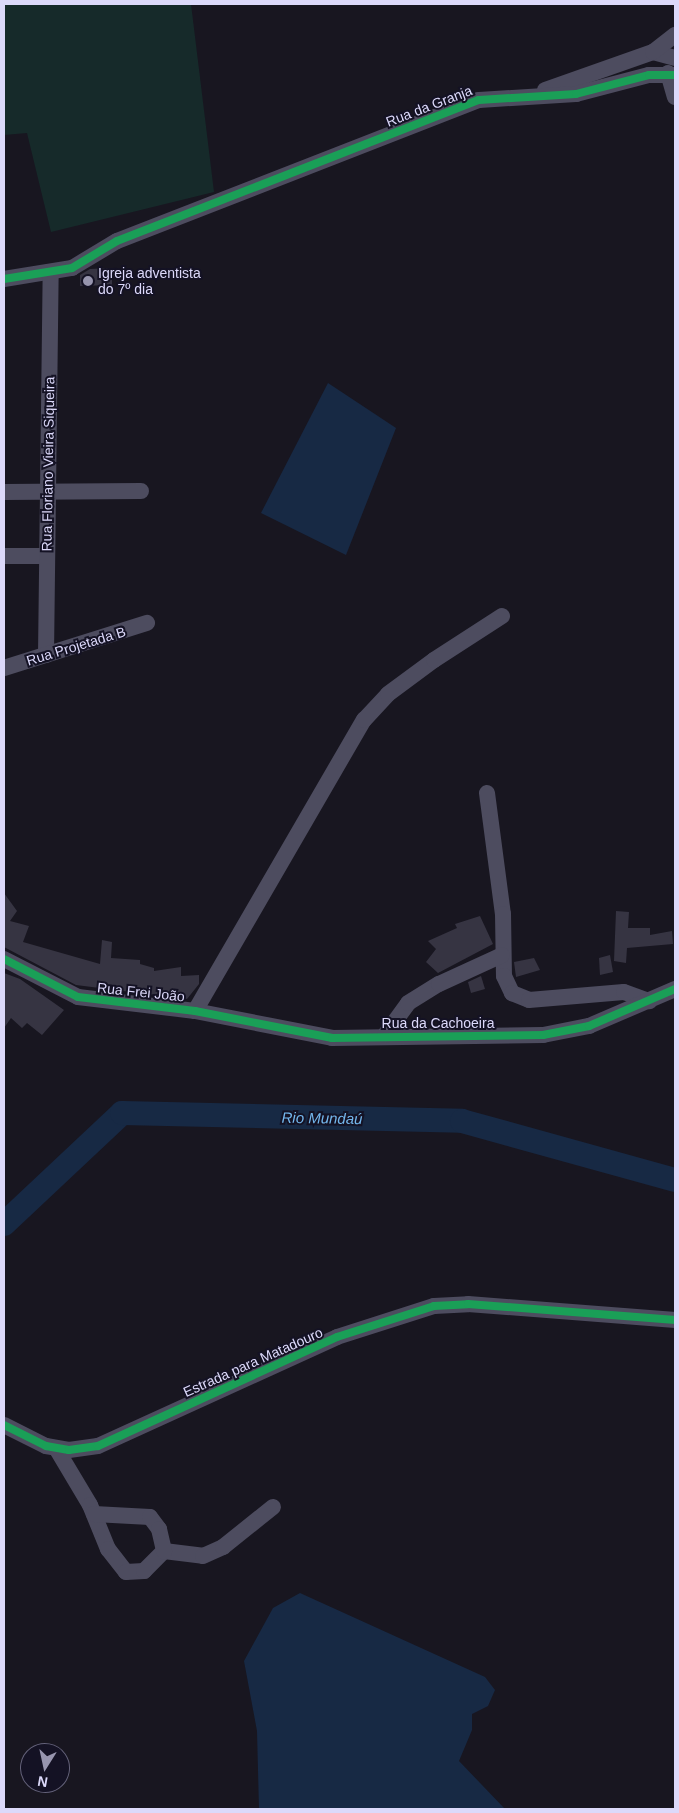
<!DOCTYPE html>
<html>
<head>
<meta charset="utf-8">
<style>
  body { margin:0 }
  #map { position:relative; width:679px; height:1813px; overflow:hidden; background:#181620; font-family:Helvetica,sans-serif }
  div>[style] { position:absolute }
  [style*='--x'] { left:calc(var(--x)*1px); top:calc(var(--y)*1px); width:calc(var(--w)*1px); rotate:calc(var(--a)*1deg) }
  .green>* { inset:0; background:#162a2a }
  .water>* { inset:0; background:#172944 }
  .river>* { height:24px; margin:-12px; padding:0 12px; transform-origin:12px; border-radius:12px; background:#172944 }
  .building>* { inset:0; background:#363442 }
  .minor>* { height:16px; margin:-8px; padding:0 8px; transform-origin:8px; border-radius:8px; background:#4d4c5f }
  .cycleway>* { height:8px; margin:-4px; padding:0 4px; transform-origin:4px; border-radius:4px; background:#1a9f57 }
  .dots>* { width:14px; height:14px; translate:-50% -50%; box-sizing:border-box; border:2px solid #141224; border-radius:50% }
  span { translate:-50% -50%; white-space:nowrap; text-align:center; line-height:1.15; -webkit-text-stroke:4px #141224; paint-order:stroke }
  .street-label { font-size:14px; color:#dcd9fa }
  .poi-label { font-size:14px; color:#dcd9fa }
  .left { translate:0 -50%; text-align:left }
  .water-label { font-size:15px; color:#74b7ed; font-style:italic }
  .frame { position:absolute; inset:0; border:5px solid #dcd9fa; pointer-events:none }
  .north { position:absolute; left:20px; top:1743px; width:50px; height:50px; box-sizing:border-box; background:#141224; border:1px solid #64627a; border-radius:50%; rotate:190deg; font-size:14px; font-weight:700; line-height:20px; text-align:center; color:#dcd9fa }
  .north::after { content:''; display:block; margin:auto; width:18px; height:22px; background:#9795ae; clip-path:polygon(50% 0,100% 100%,50% 72%,0 100%) }
</style>
</head>
<body>
<div id="map">
  <div class="green">
    <i style="clip-path:polygon(4px 4px,191px 4px,214px 192px,51px 232px,27px 133px,4px 135px)"></i>
  </div>
  <div class="water">
    <i style="clip-path:polygon(328px 383px,396px 428px,346px 555px,261px 513px)"></i>
    <i style="clip-path:polygon(300px 1593px,485px 1677px,495px 1690px,488px 1706px,472px 1714px,472px 1730px,459px 1761px,505px 1809px,259px 1809px,257px 1731px,244px 1661px,273px 1608px)"></i>
  </div>
  <div class="river">
    <i style="--x:4;--y:1224;--w:162;--a:-43.2"></i>
    <i style="--x:122;--y:1113;--w:340;--a:1.3"></i>
    <i style="--x:462;--y:1121;--w:221;--a:15.5"></i>
  </div>
  <div class="building">
    <i style="clip-path:polygon(112px 268px,112px 285px,80px 286px,80px 275px,90px 269px)"></i>
    <i style="clip-path:polygon(4px 893px,17px 911px,10px 921px,29px 926px,23px 942px,100px 964px,102px 940px,112px 942px,111px 958px,140px 960px,140px 964px,154px 968px,154px 971px,181px 967px,181px 976px,199px 975px,199px 984px,187px 999px,76px 985px,4px 947px)"></i>
    <i style="clip-path:polygon(616px 911px,629px 912px,628px 928px,650px 928px,650px 935px,672px 931px,673px 944px,627px 948px,626px 963px,614px 961px)"></i>
    <i style="clip-path:polygon(480px 916px,493px 944px,438px 973px,426px 962px,436px 949px,428px 941px,457px 928px,455px 924px)"></i>
    <i style="clip-path:polygon(610px 955px,613px 972px,600px 975px,599px 958px)"></i>
    <i style="clip-path:polygon(534px 958px,540px 970px,516px 977px,514px 962px)"></i>
    <i style="clip-path:polygon(4px 973px,20px 979px,64px 1010px,42px 1035px,27px 1023px,22px 1028px,11px 1018px,4px 1028px)"></i>
    <i style="clip-path:polygon(481px 976px,485px 989px,471px 993px,468px 982px)"></i>
  </div>
  <div class="minor">
    <i style="--x:653;--y:52;--w:23;--a:15"></i>
    <i style="--x:668;--y:73;--w:25;--a:74"></i>
    <i style="--x:545;--y:90;--w:114;--a:-19.4"></i>
    <i style="--x:653;--y:52;--w:28;--a:-38"></i>
    <i style="--x:4;--y:279;--w:69;--a:-9.2"></i>
    <i style="--x:72;--y:268;--w:52;--a:-31"></i>
    <i style="--x:117;--y:241;--w:388;--a:-21.3"></i>
    <i style="--x:479;--y:100;--w:97;--a:-3.5"></i>
    <i style="--x:576;--y:94;--w:75;--a:-14.6"></i>
    <i style="--x:649;--y:75;--w:26;--a:0"></i>
    <i style="--x:4;--y:492;--w:137;--a:-0.4"></i>
    <i style="--x:4;--y:556;--w:42;--a:0"></i>
    <i style="--x:46;--y:655;--w:383;--a:-89.3"></i>
    <i style="--x:4;--y:668;--w:150;--a:-17.5"></i>
    <i style="--x:487;--y:793;--w:122;--a:82.5"></i>
    <i style="--x:503;--y:914;--w:62;--a:89.1"></i>
    <i style="--x:504;--y:976;--w:19;--a:65"></i>
    <i style="--x:512;--y:993;--w:18;--a:22"></i>
    <i style="--x:529;--y:1000;--w:95;--a:-4.8"></i>
    <i style="--x:624;--y:992;--w:27;--a:20"></i>
    <i style="--x:4;--y:959;--w:83;--a:27.2"></i>
    <i style="--x:78;--y:997;--w:118;--a:6.8"></i>
    <i style="--x:195;--y:1011;--w:140;--a:11.1"></i>
    <i style="--x:332;--y:1038;--w:211;--a:-0.8"></i>
    <i style="--x:543;--y:1035;--w:47;--a:-11.1"></i>
    <i style="--x:589;--y:1026;--w:94;--a:-23.3"></i>
    <i style="--x:195;--y:1011;--w:337;--a:-59.9"></i>
    <i style="--x:364;--y:720;--w:35;--a:-47"></i>
    <i style="--x:388;--y:694;--w:57;--a:-36.5"></i>
    <i style="--x:434;--y:660;--w:81;--a:-32.9"></i>
    <i style="--x:385;--y:1035;--w:39;--a:-54"></i>
    <i style="--x:408;--y:1003;--w:36;--a:-32"></i>
    <i style="--x:439;--y:984;--w:69;--a:-24.7"></i>
    <i style="--x:4;--y:1425;--w:47;--a:26.6"></i>
    <i style="--x:46;--y:1446;--w:23;--a:10"></i>
    <i style="--x:69;--y:1450;--w:29;--a:-8"></i>
    <i style="--x:98;--y:1446;--w:263;--a:-24.5"></i>
    <i style="--x:337;--y:1337;--w:102;--a:-17.7"></i>
    <i style="--x:434;--y:1306;--w:34;--a:-3"></i>
    <i style="--x:468;--y:1304;--w:208;--a:4.4"></i>
    <i style="--x:56;--y:1448;--w:66;--a:59.2"></i>
    <i style="--x:90;--y:1505;--w:48;--a:67.8"></i>
    <i style="--x:108;--y:1549;--w:29;--a:52"></i>
    <i style="--x:126;--y:1572;--w:18;--a:-3"></i>
    <i style="--x:144;--y:1571;--w:28;--a:-45"></i>
    <i style="--x:164;--y:1551;--w:39;--a:7"></i>
    <i style="--x:203;--y:1556;--w:22;--a:-24"></i>
    <i style="--x:223;--y:1547;--w:64;--a:-38.7"></i>
    <i style="--x:94;--y:1514;--w:56;--a:3.1"></i>
    <i style="--x:150;--y:1517;--w:15;--a:53"></i>
    <i style="--x:159;--y:1529;--w:23;--a:77"></i>
  </div>
  <div class="cycleway">
    <i style="--x:4;--y:279;--w:69;--a:-9.2"></i>
    <i style="--x:72;--y:268;--w:52;--a:-31"></i>
    <i style="--x:117;--y:241;--w:388;--a:-21.3"></i>
    <i style="--x:479;--y:100;--w:97;--a:-3.5"></i>
    <i style="--x:576;--y:94;--w:75;--a:-14.6"></i>
    <i style="--x:649;--y:75;--w:26;--a:0"></i>
    <i style="--x:4;--y:959;--w:83;--a:27.2"></i>
    <i style="--x:78;--y:997;--w:118;--a:6.8"></i>
    <i style="--x:195;--y:1011;--w:140;--a:11.1"></i>
    <i style="--x:332;--y:1038;--w:211;--a:-0.8"></i>
    <i style="--x:543;--y:1035;--w:47;--a:-11.1"></i>
    <i style="--x:589;--y:1026;--w:94;--a:-23.3"></i>
    <i style="--x:4;--y:1425;--w:47;--a:26.6"></i>
    <i style="--x:46;--y:1446;--w:23;--a:10"></i>
    <i style="--x:69;--y:1450;--w:29;--a:-8"></i>
    <i style="--x:98;--y:1446;--w:263;--a:-24.5"></i>
    <i style="--x:337;--y:1337;--w:102;--a:-17.7"></i>
    <i style="--x:434;--y:1306;--w:34;--a:-3"></i>
    <i style="--x:468;--y:1304;--w:208;--a:4.4"></i>
  </div>
  <div class="dots">
    <i style="left:88px;top:281px;background:#9795ae"></i>
  </div>
  <div class="street-label">
    <span style="left:429px;top:106px;rotate:-21deg">Rua da Granja</span>
    <span style="left:48px;top:464px;rotate:-89deg">Rua Floriano Vieira Siqueira</span>
    <span style="left:76px;top:646px;rotate:-17deg">Rua Projetada B</span>
    <span style="left:141px;top:992px;rotate:6deg">Rua Frei João</span>
    <span style="left:438px;top:1023px">Rua da Cachoeira</span>
    <span style="left:253px;top:1362px;rotate:-24deg">Estrada para Matadouro</span>
  </div>
  <div class="poi-label">
    <span class="left" style="left:98px;top:281px">Igreja adventista<br>do 7º dia</span>
  </div>
  <div class="water-label">
    <span style="left:322px;top:1118px;rotate:1deg">Rio Mundaú</span>
  </div>
  <div class="frame"></div>
  <div class="north">N</div>
</div>
</body>
</html>
